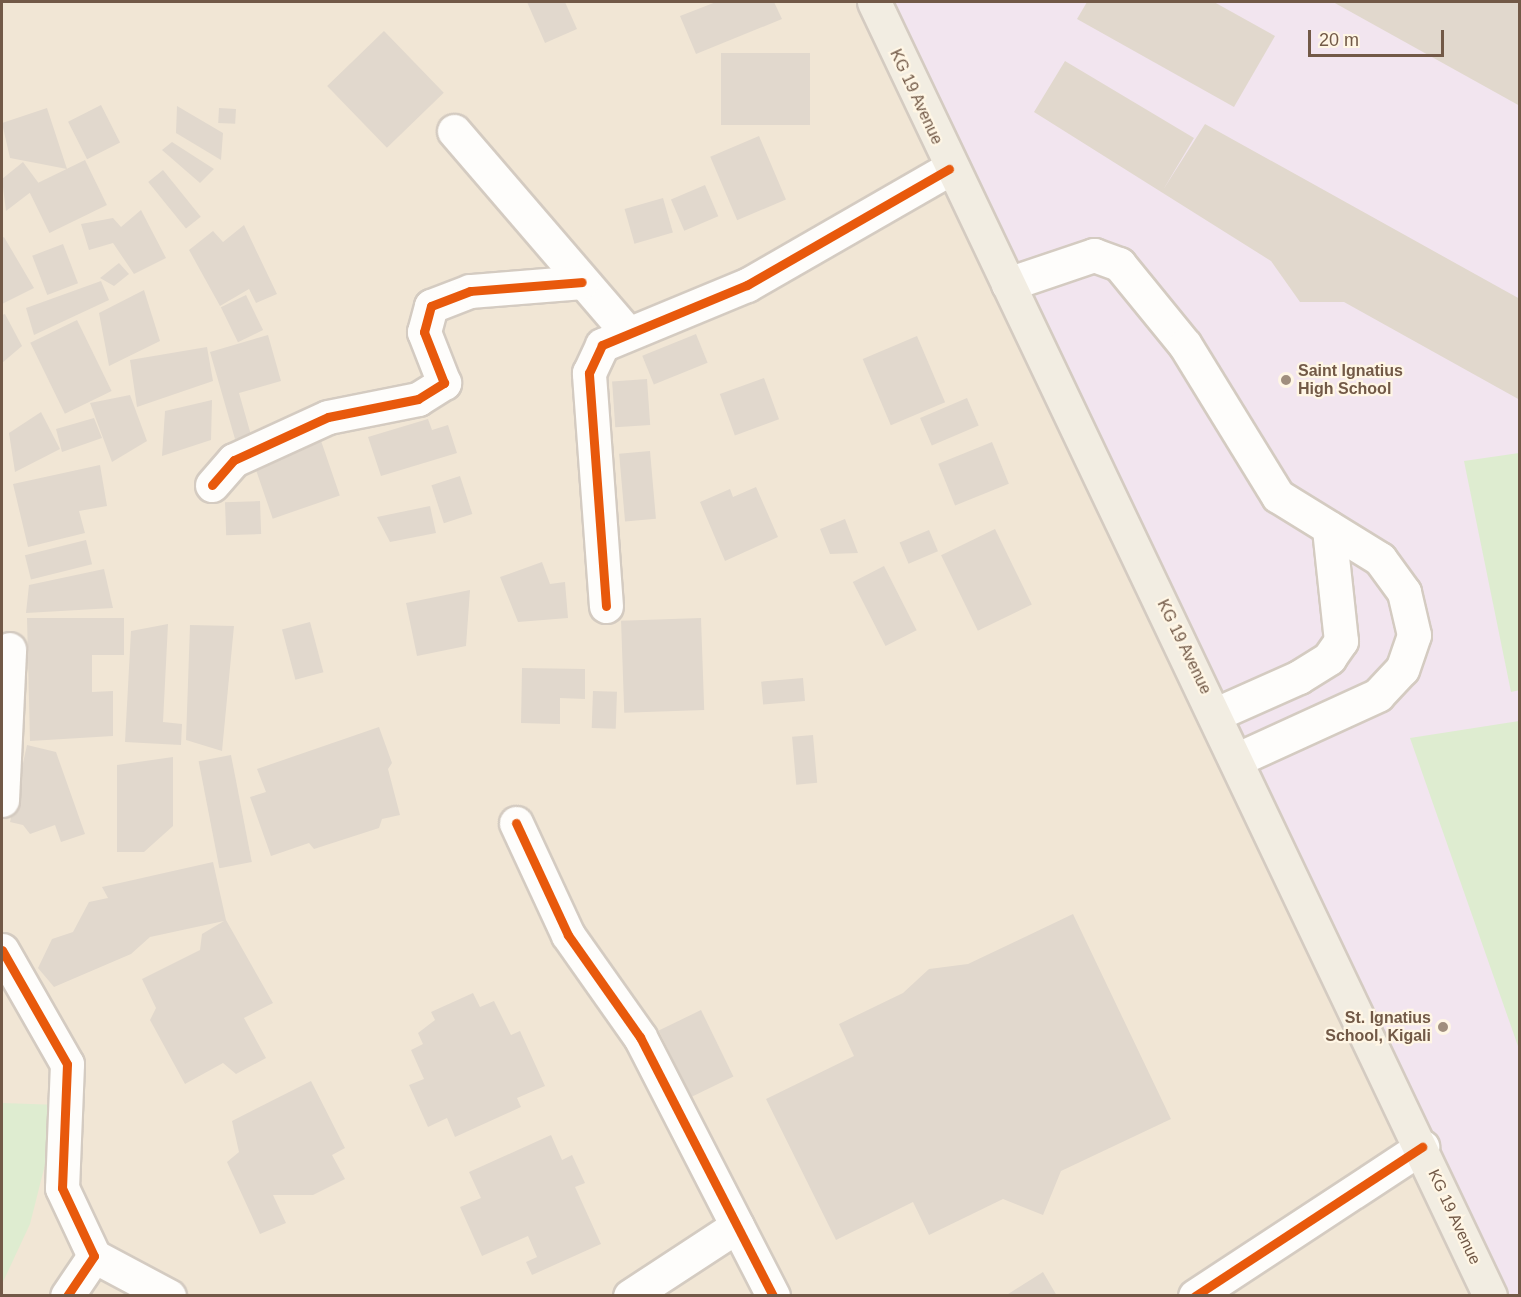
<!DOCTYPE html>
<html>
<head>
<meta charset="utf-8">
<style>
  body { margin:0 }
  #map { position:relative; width:1521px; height:1297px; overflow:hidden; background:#f5f0e5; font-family:Arial,sans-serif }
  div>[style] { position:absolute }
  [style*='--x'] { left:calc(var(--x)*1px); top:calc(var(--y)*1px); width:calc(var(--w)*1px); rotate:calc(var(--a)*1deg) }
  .residential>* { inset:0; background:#f1e6d5; transform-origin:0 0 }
  .education>* { inset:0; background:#f2e5ef }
  .green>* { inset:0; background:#deecd0 }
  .building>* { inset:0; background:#e1d8cd; transform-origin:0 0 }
  .roads { filter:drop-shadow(2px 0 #d4cbc1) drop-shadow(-2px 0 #d4cbc1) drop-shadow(0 2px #d4cbc1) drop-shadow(0 -2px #d4cbc1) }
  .minor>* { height:33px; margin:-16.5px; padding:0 16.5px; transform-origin:16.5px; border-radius:16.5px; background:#fefdfb }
  .major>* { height:33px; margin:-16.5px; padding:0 16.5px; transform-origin:16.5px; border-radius:16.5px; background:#f2ede2 }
  .cycleway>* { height:9px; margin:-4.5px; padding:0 4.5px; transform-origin:4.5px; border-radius:4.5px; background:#e8590c }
  .dots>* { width:16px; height:16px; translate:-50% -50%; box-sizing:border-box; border:3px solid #fff6e5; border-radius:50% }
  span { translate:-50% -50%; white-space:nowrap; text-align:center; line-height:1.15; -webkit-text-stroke:4.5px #fff6e5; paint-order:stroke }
  .street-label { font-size:16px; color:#725947 }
  .poi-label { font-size:16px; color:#725947; font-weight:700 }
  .left { translate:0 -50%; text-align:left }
  .right { translate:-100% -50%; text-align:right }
  .frame { position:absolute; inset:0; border:3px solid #725947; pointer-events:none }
  .scale { position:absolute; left:1308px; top:30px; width:136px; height:27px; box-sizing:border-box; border:3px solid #725947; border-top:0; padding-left:8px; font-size:18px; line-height:21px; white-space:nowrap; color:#725947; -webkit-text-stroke:4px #fff6e5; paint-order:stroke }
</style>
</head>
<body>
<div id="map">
  <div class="residential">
    <i style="left:2px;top:2px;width:1517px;height:1293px"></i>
  </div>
  <div class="education">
    <i style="clip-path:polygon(875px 2px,1519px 2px,1519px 1295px,1496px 1295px)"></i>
  </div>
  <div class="green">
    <i style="clip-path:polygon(1519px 453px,1520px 690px,1511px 692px,1464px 461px)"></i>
    <i style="clip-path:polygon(1519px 721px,1520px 721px,1519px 1049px,1410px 738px)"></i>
    <i style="clip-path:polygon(2px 1103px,60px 1105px,30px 1224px,2px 1284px)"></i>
  </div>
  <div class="building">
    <i style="clip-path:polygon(527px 2px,565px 2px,577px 29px,545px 43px)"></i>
    <i style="clip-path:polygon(716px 2px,774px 2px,782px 19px,696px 54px,680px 16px)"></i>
    <i style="clip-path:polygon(1087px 2px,1214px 2px,1275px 36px,1234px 107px,1077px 19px)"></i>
    <i style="clip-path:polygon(1333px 2px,1520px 2px,1520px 106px)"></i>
    <i style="left:384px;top:31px;width:86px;height:79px;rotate:46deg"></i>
    <i style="left:721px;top:53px;width:89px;height:72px"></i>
    <i style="clip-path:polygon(1065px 61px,1194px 138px,1163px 190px,1205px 124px,1520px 299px,1520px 400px,1344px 302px,1300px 302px,1271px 261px,1034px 112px)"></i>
    <i style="left:101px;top:105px;width:42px;height:37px;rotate:63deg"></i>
    <i style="clip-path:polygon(177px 106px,223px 133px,221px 160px,176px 133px)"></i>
    <i style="clip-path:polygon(47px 108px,67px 169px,10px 158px,2px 123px)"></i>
    <i style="left:219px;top:108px;width:17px;height:15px;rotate:3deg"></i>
    <i style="left:759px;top:136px;width:69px;height:53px;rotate:67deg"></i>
    <i style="clip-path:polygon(172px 142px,214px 169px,200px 183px,162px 150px)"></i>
    <i style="left:85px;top:160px;width:50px;height:64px;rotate:64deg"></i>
    <i style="clip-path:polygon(23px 162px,40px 185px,6px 211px,2px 179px)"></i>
    <i style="left:163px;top:170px;width:60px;height:19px;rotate:51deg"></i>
    <i style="left:705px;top:185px;width:34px;height:37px;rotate:67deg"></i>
    <i style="left:663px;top:198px;width:36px;height:40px;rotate:74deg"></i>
    <i style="clip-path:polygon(141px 210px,166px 258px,134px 274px,113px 243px,89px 250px,81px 224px,113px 218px,121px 227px)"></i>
    <i style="clip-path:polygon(244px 225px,277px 294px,256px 303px,249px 289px,220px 306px,189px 250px,213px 231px,223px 242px)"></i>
    <i style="clip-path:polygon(4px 237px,34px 288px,2px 304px,2px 238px)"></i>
    <i style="left:63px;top:244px;width:42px;height:33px;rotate:69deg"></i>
    <i style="clip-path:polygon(119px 263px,129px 274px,114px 286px,100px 278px)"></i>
    <i style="clip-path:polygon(101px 281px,109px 300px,34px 335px,26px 308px)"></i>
    <i style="clip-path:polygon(144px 290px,160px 341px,109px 366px,99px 313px)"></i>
    <i style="left:246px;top:295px;width:39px;height:28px;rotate:64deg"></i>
    <i style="clip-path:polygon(5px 314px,22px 346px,2px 363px,2px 315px)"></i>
    <i style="left:77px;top:320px;width:79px;height:52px;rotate:64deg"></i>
    <i style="left:696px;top:334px;width:31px;height:58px;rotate:68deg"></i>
    <i style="clip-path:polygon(268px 335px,281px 381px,239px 393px,251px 435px,235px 439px,210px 352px)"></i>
    <i style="left:917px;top:336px;width:72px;height:59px;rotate:67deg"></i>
    <i style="clip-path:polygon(207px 347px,213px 381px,137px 407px,130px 360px)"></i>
    <i style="left:764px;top:378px;width:44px;height:47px;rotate:70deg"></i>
    <i style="left:647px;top:379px;width:46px;height:35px;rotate:86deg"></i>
    <i style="clip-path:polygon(130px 395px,147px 441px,112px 462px,90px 403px)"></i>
    <i style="left:967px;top:398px;width:30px;height:51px;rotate:67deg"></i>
    <i style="clip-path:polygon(212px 400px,211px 440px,162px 456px,165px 411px)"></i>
    <i style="clip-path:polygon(41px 412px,60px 449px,15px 472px,9px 433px)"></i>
    <i style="clip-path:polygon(94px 418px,102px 438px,62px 452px,56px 429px)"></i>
    <i style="clip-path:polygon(428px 419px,432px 430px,448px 425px,457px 453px,381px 476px,368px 437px)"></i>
    <i style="left:319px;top:435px;width:64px;height:71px;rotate:71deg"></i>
    <i style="left:992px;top:442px;width:45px;height:58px;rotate:68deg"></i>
    <i style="left:650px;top:451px;width:68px;height:31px;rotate:85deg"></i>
    <i style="clip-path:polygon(100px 465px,107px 506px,79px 511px,85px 533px,28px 547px,13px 484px)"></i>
    <i style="left:460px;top:476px;width:40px;height:30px;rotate:72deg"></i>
    <i style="clip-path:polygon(756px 487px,778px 537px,725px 561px,700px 502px,730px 489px,733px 497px)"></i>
    <i style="left:260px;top:501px;width:33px;height:35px;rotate:88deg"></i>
    <i style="clip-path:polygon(430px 506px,436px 533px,390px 542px,377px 517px)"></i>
    <i style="clip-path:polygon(845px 519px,858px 553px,830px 554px,820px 529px)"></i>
    <i style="left:995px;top:529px;width:84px;height:60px;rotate:64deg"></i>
    <i style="left:929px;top:530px;width:23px;height:32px;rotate:67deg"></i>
    <i style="left:86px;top:540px;width:25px;height:63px;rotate:76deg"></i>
    <i style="clip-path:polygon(542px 562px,550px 584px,565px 582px,568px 618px,518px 622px,500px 577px)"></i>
    <i style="left:884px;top:566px;width:72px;height:35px;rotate:63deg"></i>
    <i style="clip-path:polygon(104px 569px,113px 608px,26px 613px,29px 585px)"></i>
    <i style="clip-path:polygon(470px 590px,466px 646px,417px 656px,406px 603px)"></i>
    <i style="clip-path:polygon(27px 618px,124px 618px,124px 655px,92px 655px,92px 692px,113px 691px,113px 736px,30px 741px)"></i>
    <i style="left:701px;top:618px;width:92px;height:80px;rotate:88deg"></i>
    <i style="left:310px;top:622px;width:52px;height:29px;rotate:75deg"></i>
    <i style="clip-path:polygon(168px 624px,163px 722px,182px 724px,181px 745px,125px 742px,131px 631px)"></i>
    <i style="clip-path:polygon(190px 625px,234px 626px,222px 751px,186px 740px)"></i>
    <i style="clip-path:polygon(522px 668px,585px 669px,585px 699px,560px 698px,560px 724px,521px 723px)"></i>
    <i style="left:803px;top:678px;width:23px;height:42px;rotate:85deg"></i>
    <i style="left:593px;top:691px;width:24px;height:37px;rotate:2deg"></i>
    <i style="clip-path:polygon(379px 727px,392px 763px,388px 769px,400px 815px,382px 819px,379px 828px,314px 849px,309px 843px,271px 856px,250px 797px,266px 792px,257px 769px)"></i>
    <i style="left:813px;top:735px;width:48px;height:21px;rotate:85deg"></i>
    <i style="clip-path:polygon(27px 745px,56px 752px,85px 834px,61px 842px,55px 825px,30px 834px,23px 825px,10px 822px)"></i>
    <i style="left:231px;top:755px;width:109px;height:33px;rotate:79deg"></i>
    <i style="clip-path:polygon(173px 757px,173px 826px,144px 852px,117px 852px,117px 765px)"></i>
    <i style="clip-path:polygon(213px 862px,226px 920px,273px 1003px,244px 1018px,266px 1058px,236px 1074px,223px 1063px,185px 1084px,150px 1020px,156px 1008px,142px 979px,200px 950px,202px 934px,224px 921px,150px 937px,131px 954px,54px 987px,38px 968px,52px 939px,73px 932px,89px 902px,108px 898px,102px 887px)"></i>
    <i style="clip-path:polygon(1073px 914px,1171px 1119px,1061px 1171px,1043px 1215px,1003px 1199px,929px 1235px,913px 1202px,836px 1240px,766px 1099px,854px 1056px,839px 1024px,903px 993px,929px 969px,968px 964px)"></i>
    <i style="clip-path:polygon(473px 993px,480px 1007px,494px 1001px,511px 1035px,520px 1031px,545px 1086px,517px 1098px,521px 1107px,455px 1137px,447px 1118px,428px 1127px,409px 1085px,424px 1079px,411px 1050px,423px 1044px,418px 1033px,435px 1020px,431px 1012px)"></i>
    <i style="left:701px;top:1010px;width:74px;height:47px;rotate:64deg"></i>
    <i style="clip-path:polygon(311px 1081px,345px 1148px,332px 1155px,345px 1179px,313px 1195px,273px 1195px,286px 1223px,260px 1234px,227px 1162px,239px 1152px,232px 1121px)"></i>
    <i style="clip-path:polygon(551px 1135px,562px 1160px,572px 1155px,585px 1183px,575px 1187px,601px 1244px,532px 1275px,526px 1262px,537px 1257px,528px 1236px,482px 1256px,460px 1207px,481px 1198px,469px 1172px)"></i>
    <i style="clip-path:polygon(1043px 1272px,1057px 1296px,1005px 1296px)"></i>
  </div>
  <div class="roads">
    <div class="minor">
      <i style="--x:454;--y:131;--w:264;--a:49.3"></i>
      <i style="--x:1008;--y:284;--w:91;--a:-18.6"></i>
      <i style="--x:1094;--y:255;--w:27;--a:20"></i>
      <i style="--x:1119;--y:264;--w:104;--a:50.8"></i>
      <i style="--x:1185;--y:345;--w:177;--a:58.4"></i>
      <i style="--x:1278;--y:496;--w:120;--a:31.7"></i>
      <i style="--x:1380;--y:559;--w:41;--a:54"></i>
      <i style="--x:1404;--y:592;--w:44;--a:76.9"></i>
      <i style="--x:1414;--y:635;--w:36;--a:109"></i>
      <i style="--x:1402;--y:669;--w:35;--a:133"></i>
      <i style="--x:1378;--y:695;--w:154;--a:155.4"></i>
      <i style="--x:212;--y:485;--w:33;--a:-49"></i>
      <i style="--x:234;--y:460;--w:103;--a:-24.6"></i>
      <i style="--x:328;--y:417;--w:92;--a:-11.3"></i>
      <i style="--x:418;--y:399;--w:31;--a:-32"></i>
      <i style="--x:444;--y:383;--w:55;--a:-111.4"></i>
      <i style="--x:424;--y:332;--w:27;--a:-75"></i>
      <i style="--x:431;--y:306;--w:42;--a:-21"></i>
      <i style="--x:470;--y:291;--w:112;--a:-4.6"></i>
      <i style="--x:606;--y:606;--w:234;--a:-94.2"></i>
      <i style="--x:589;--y:373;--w:31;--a:-65"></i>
      <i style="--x:602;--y:345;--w:157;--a:-22.5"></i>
      <i style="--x:747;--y:285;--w:233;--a:-29.9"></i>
      <i style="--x:1216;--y:714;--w:91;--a:-24"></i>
      <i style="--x:1299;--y:677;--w:36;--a:-32"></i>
      <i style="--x:1329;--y:658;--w:21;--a:-55"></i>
      <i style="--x:1341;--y:641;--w:114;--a:-96.1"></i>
      <i style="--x:2;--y:800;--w:151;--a:-87.3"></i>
      <i style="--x:516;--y:823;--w:123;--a:65.1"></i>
      <i style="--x:568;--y:935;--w:125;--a:54.8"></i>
      <i style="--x:640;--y:1037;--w:291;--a:62.8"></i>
      <i style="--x:2;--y:950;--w:131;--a:60.3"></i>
      <i style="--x:67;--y:1064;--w:124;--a:92.3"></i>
      <i style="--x:62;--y:1188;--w:75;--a:64.8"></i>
      <i style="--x:94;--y:1256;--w:48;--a:124"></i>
      <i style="--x:94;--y:1256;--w:85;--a:28.1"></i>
      <i style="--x:630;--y:1296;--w:128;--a:-33.2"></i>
      <i style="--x:1195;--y:1296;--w:272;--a:-33.3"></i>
    </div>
    <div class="major">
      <i style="--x:874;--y:2;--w:1433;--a:64.54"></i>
    </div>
  </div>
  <div class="cycleway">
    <i style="--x:212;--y:485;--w:33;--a:-49"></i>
    <i style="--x:234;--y:460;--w:103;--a:-24.6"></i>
    <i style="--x:328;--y:417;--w:92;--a:-11.3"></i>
    <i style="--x:418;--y:399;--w:31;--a:-32"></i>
    <i style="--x:444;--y:383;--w:55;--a:-111.4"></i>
    <i style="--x:424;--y:332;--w:27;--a:-75"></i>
    <i style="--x:431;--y:306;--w:42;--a:-21"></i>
    <i style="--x:470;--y:291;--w:112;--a:-4.6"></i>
    <i style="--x:606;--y:606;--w:234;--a:-94.2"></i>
    <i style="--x:589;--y:373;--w:31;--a:-65"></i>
    <i style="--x:602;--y:345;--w:157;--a:-22.5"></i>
    <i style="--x:747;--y:285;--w:233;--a:-29.9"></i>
    <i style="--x:516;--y:823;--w:123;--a:65.1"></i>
    <i style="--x:568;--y:935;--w:125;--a:54.8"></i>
    <i style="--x:640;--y:1037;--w:291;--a:62.8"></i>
    <i style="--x:2;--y:950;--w:131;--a:60.3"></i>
    <i style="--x:67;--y:1064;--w:124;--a:92.3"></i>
    <i style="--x:62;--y:1188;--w:75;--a:64.8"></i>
    <i style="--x:94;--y:1256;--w:48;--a:124"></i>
    <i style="--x:1195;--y:1296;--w:272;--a:-33.3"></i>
  </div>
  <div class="dots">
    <i style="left:1286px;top:380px;background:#a08e7e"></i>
    <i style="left:1443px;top:1027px;background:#a08e7e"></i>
  </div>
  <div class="street-label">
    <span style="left:916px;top:97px;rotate:65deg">KG 19 Avenue</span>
    <span style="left:1184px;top:647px;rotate:64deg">KG 19 Avenue</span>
    <span style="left:1454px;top:1217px;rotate:65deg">KG 19 Avenue</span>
  </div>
  <div class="poi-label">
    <span class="left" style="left:1298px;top:380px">Saint Ignatius<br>High School</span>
    <span class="right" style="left:1431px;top:1027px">St. Ignatius<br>School, Kigali</span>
  </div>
  <div class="frame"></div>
  <div class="scale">20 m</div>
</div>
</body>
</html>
